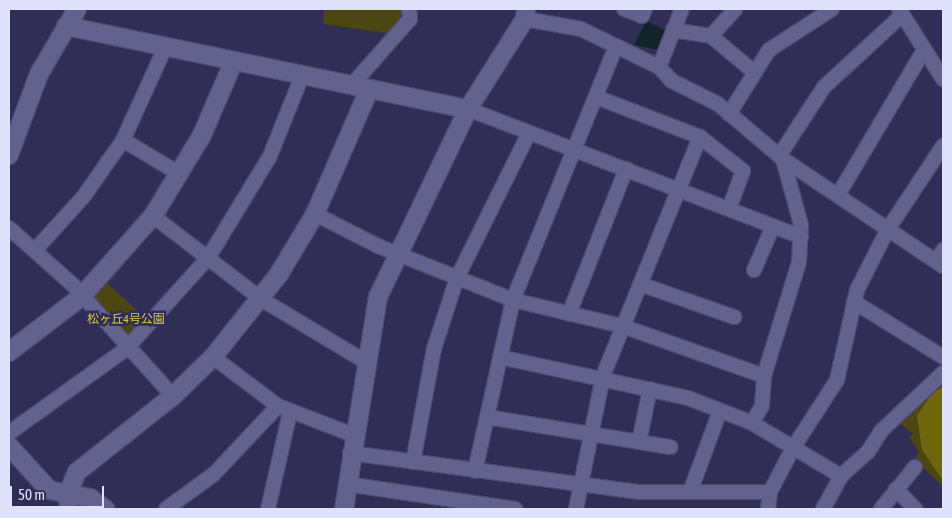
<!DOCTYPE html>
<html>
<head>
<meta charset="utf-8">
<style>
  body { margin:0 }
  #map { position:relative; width:952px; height:518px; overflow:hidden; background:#302e56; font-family:"Asap Condensed","Noto Sans JP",sans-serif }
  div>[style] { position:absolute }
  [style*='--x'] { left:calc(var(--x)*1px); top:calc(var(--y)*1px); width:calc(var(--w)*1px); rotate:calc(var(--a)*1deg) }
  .green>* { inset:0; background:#4c4711 }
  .forest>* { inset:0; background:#6d660b }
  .water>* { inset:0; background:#122329 }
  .roads { filter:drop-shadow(1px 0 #4d4a6c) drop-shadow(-1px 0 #4d4a6c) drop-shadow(0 1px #4d4a6c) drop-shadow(0 -1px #4d4a6c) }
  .minor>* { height:14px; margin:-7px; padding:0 7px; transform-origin:7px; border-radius:7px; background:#63628e }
  .tertiary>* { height:18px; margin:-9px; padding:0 9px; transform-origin:9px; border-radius:9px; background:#63628e }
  span { translate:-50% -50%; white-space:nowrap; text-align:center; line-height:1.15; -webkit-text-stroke:5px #302e56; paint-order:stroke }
  .park-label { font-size:12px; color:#d7cb39 }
  .frame { position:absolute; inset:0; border:10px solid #e0e1fb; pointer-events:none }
  .scale { position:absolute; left:10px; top:486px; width:94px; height:22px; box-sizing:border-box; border:2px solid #e0e1fb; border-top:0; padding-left:6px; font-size:15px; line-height:18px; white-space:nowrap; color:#e0e1fb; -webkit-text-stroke:4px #302e56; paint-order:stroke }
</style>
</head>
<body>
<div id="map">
  <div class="green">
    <i style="clip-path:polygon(324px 9px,403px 9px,394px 34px,323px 24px)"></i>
    <i style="clip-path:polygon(107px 283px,148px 320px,130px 339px,91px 299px)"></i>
    <i style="clip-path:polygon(943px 382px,943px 487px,925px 469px,917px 470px,913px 462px,919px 452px,909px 437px,913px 433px,899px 423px)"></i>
  </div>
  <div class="forest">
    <i style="clip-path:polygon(943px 387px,943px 478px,942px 479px,922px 450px,917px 416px,932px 393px)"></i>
  </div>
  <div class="water">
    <i style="clip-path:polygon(646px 21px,667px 31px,659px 50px,634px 45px)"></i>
  </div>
  <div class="roads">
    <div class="minor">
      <i style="--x:624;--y:9;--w:19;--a:21"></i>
      <i style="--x:642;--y:16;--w:8;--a:-67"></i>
      <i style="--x:899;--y:9;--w:83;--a:57.8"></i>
      <i style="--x:525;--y:19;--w:57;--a:10.1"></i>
      <i style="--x:581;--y:29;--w:87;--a:26"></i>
      <i style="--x:659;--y:67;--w:19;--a:47"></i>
      <i style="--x:672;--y:81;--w:51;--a:26.6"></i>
      <i style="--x:718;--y:104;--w:85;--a:40.2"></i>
      <i style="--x:783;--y:159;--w:192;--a:33.8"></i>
      <i style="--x:673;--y:30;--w:38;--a:9"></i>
      <i style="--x:711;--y:36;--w:56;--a:39.9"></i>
      <i style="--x:711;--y:36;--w:36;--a:-48"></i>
      <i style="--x:659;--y:67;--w:62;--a:-68.4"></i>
      <i style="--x:351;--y:86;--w:89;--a:-48.6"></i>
      <i style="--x:410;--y:19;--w:10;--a:-96"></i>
      <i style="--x:596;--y:97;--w:111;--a:21"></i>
      <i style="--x:700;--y:137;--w:55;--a:38.3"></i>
      <i style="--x:743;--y:171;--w:40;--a:110.2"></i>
      <i style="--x:468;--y:109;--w:357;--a:21"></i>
      <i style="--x:729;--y:114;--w:75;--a:-58"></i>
      <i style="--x:769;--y:50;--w:75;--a:-33.1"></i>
      <i style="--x:123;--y:140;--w:66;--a:30.8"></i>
      <i style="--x:779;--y:156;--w:82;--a:-56.9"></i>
      <i style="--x:824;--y:87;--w:106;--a:-42.7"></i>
      <i style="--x:838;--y:195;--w:169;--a:-59.3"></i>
      <i style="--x:315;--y:214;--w:71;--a:26.9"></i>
      <i style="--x:378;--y:246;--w:145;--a:21.8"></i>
      <i style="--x:513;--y:300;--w:112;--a:13.4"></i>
      <i style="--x:622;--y:326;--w:151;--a:19.4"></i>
      <i style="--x:153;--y:216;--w:136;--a:37.5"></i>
      <i style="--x:261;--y:299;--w:122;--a:31"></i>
      <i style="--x:9;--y:228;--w:86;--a:41.7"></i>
      <i style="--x:73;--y:285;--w:149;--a:48"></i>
      <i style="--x:36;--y:249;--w:72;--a:-47.8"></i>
      <i style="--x:84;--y:196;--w:68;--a:-55.1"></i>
      <i style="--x:123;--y:140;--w:101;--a:-65.5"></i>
      <i style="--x:937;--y:261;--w:13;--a:-61"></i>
      <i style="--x:754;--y:270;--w:48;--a:-66.6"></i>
      <i style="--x:640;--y:284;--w:100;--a:19.3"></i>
      <i style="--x:854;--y:302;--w:105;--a:31.7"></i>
      <i style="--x:569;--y:314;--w:156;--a:-68.5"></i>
      <i style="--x:213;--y:357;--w:81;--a:37"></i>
      <i style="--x:278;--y:406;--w:80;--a:21.1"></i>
      <i style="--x:500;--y:357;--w:192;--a:12.3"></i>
      <i style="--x:688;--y:398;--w:69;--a:21.3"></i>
      <i style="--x:752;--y:423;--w:104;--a:30.8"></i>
      <i style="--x:487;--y:417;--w:186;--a:9.3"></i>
      <i style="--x:752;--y:423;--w:20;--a:-60"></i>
      <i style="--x:762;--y:406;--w:30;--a:-86"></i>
      <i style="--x:764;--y:376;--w:119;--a:-72.9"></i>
      <i style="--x:799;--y:262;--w:37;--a:-87"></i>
      <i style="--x:801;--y:225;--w:68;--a:-105.3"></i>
      <i style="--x:9;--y:433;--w:144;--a:-35.7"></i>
      <i style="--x:126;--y:349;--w:122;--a:-48"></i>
      <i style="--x:208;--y:258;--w:119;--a:-58.7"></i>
      <i style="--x:270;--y:156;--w:86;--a:-68.2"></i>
      <i style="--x:639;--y:442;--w:54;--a:-78.3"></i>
      <i style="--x:350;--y:453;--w:292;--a:7.7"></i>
      <i style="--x:639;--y:492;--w:131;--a:0"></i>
      <i style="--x:413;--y:462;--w:115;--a:-79.5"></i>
      <i style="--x:434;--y:349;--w:75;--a:-72.1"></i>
      <i style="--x:457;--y:278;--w:162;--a:-63.6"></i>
      <i style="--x:475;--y:471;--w:175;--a:-77.5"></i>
      <i style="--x:513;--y:300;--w:274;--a:-67.9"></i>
      <i style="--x:346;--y:484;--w:171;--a:8.4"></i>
      <i style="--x:896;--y:489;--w:28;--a:46"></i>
      <i style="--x:690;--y:492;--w:86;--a:-69.7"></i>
      <i style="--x:166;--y:509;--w:59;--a:-36.1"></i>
      <i style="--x:214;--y:474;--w:93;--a:-46.7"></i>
      <i style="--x:268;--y:509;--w:99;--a:-77.2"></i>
      <i style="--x:576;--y:509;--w:136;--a:-78.5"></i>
      <i style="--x:603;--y:376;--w:258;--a:-67.9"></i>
      <i style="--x:768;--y:509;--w:17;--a:-83"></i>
      <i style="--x:770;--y:492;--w:50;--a:-62.4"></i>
      <i style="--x:793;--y:448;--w:81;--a:-57.1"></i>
      <i style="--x:837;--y:380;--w:92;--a:-77.5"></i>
      <i style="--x:857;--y:290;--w:68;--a:-63.1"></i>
      <i style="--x:888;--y:229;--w:100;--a:-56.5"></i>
      <i style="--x:823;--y:509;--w:38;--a:-61"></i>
      <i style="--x:841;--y:476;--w:36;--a:-42"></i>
      <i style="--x:868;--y:452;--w:25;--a:-58"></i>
      <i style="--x:881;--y:431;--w:85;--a:-43.1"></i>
      <i style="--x:881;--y:509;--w:54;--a:-51"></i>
    </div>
    <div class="tertiary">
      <i style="--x:66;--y:26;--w:410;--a:11.7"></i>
      <i style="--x:9;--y:155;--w:86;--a:-69.7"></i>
      <i style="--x:39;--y:74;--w:75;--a:-59.7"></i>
      <i style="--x:9;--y:352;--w:91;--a:-37.4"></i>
      <i style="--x:81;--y:297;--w:108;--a:-48.4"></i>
      <i style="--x:153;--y:216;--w:95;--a:-58.8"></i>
      <i style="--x:202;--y:135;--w:78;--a:-66.7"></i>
      <i style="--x:9;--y:446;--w:59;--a:47.7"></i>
      <i style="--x:49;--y:490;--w:42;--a:11"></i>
      <i style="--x:90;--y:498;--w:19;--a:36"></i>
      <i style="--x:69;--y:509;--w:16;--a:-94"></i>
      <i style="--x:68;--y:493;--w:23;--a:-67"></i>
      <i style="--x:77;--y:472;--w:122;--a:-38.4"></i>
      <i style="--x:173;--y:396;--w:56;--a:-44.3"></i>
      <i style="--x:213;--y:357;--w:106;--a:-51.5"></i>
      <i style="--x:279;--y:274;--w:70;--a:-59"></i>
      <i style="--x:315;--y:214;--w:135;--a:-66.5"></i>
      <i style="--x:344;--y:509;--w:215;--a:-80.9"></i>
      <i style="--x:378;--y:297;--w:208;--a:-64.4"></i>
      <i style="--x:468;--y:109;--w:107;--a:-57.7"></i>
      <i style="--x:525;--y:19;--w:10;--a:-84"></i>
    </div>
  </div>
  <div class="park-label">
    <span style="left:126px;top:320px">松ヶ丘4号公園</span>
  </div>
  <div class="frame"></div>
  <div class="scale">50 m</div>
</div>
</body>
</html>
